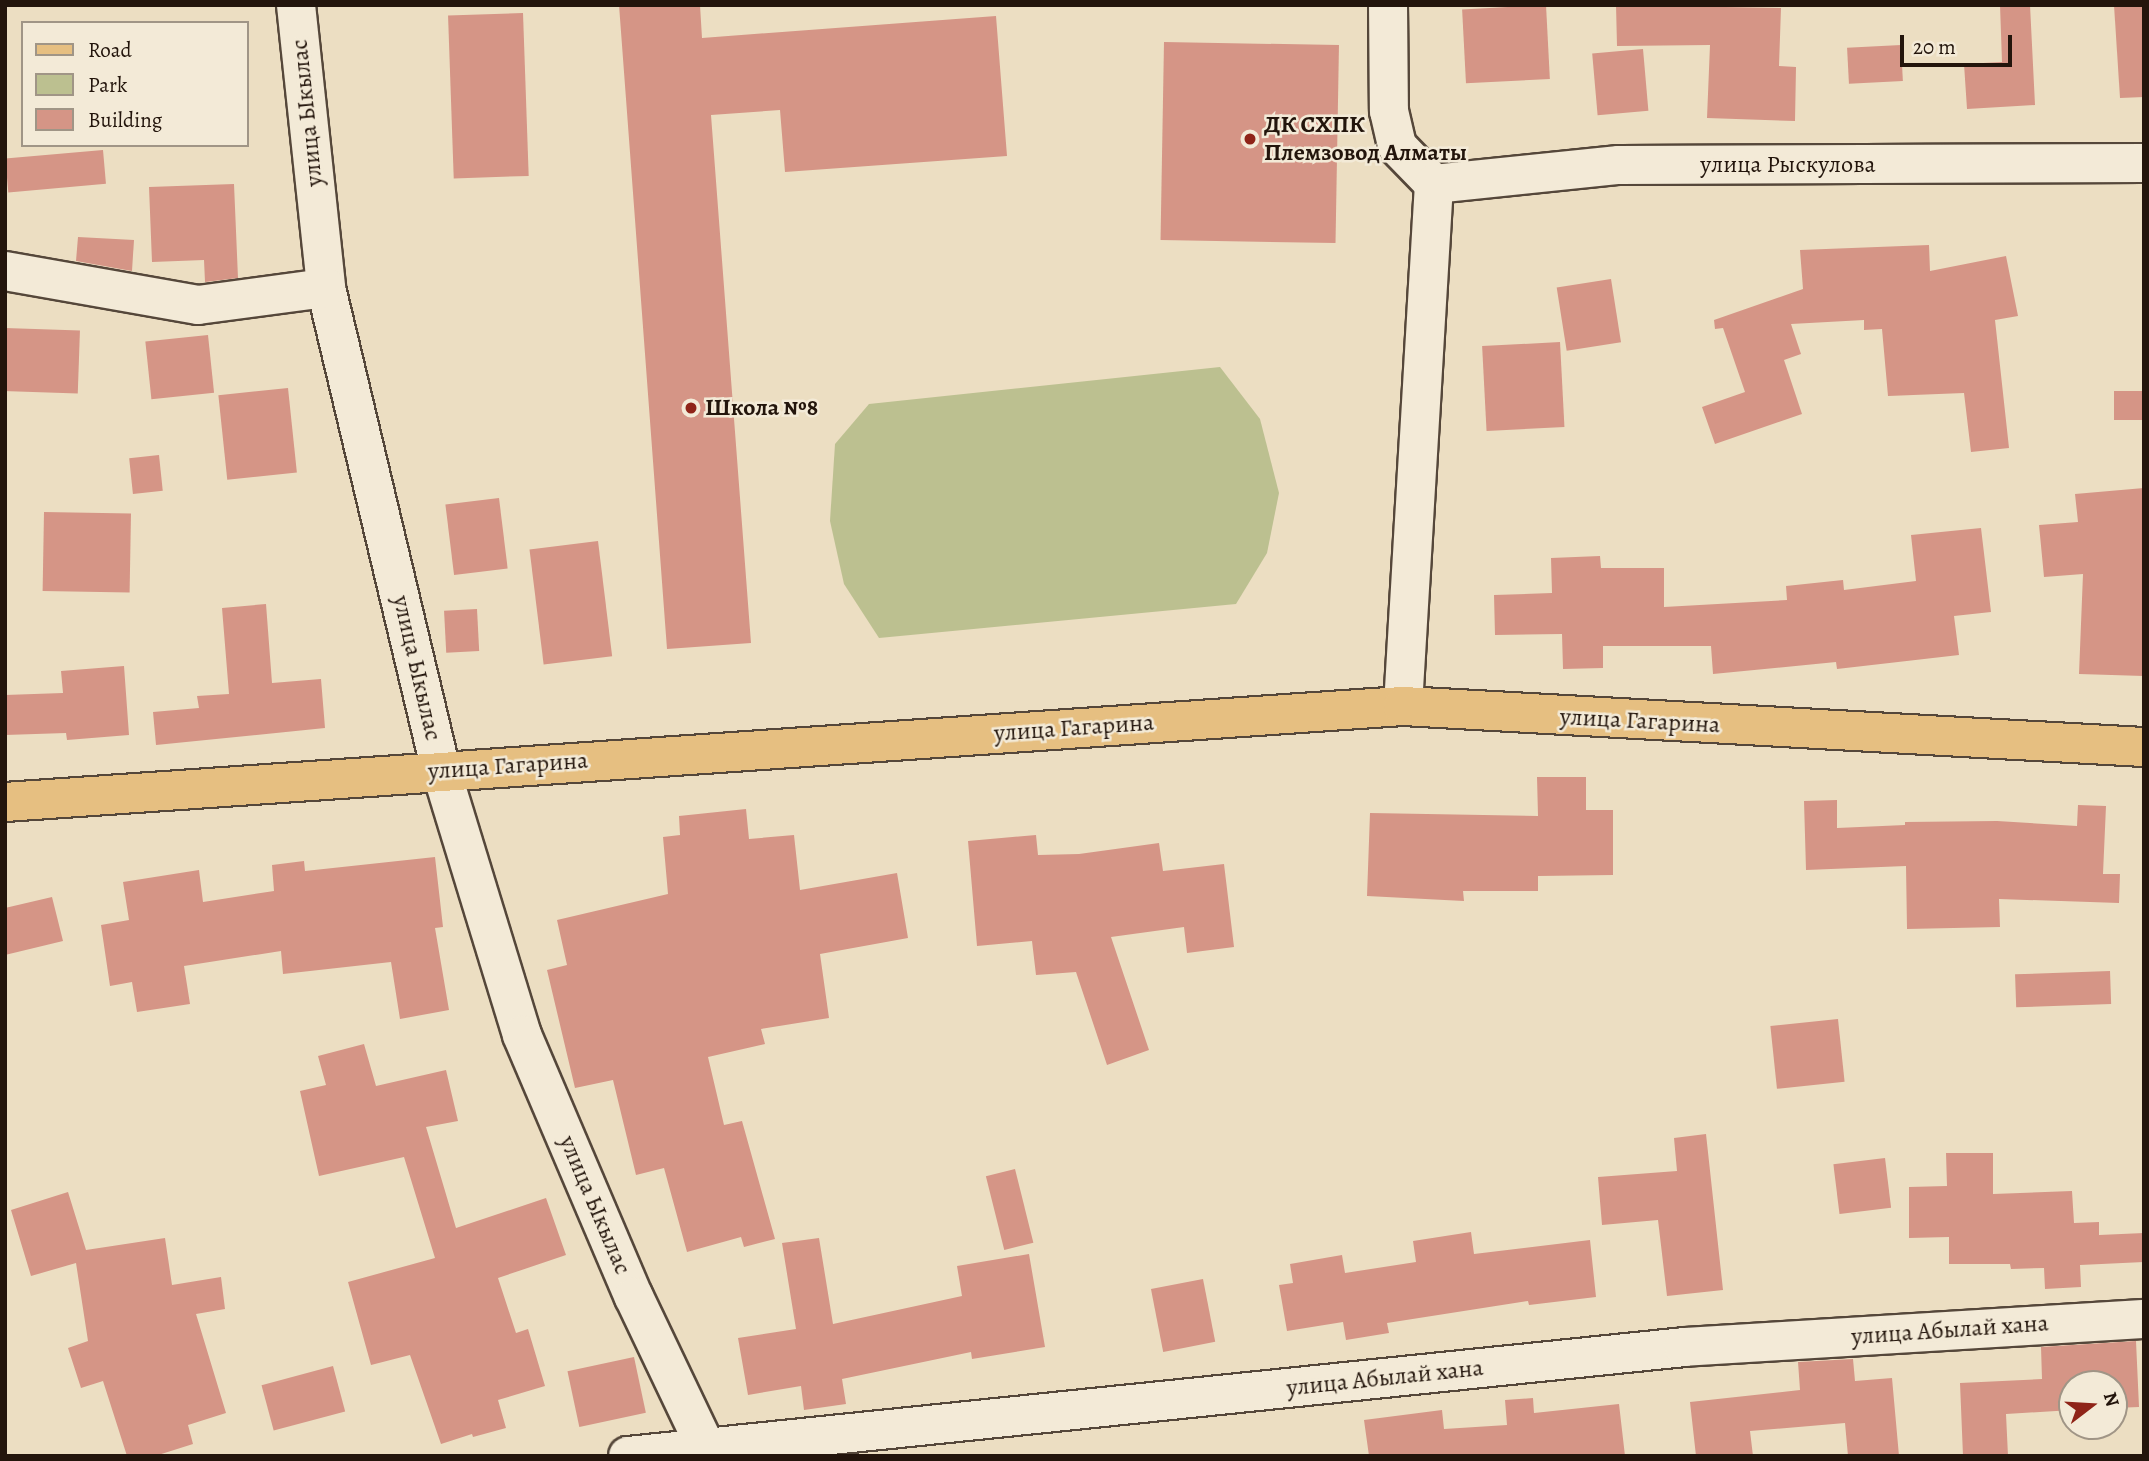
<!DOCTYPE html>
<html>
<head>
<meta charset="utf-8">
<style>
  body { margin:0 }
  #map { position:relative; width:2149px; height:1461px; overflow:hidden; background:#ecdec2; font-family:Alegreya,serif }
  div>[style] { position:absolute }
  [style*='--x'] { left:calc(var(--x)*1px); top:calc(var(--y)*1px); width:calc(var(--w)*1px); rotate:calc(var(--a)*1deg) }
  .green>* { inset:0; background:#bcc090 }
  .building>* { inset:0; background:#d59586; transform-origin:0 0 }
  .roads { filter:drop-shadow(2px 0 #55473a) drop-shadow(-2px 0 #55473a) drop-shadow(0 2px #55473a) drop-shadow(0 -2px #55473a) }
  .minor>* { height:38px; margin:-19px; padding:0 19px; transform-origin:19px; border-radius:19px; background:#f3ead7 }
  .major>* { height:38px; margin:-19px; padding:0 19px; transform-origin:19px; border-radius:19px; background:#e6bf81 }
  .dots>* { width:19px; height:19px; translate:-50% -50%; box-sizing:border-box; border:4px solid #f3ead7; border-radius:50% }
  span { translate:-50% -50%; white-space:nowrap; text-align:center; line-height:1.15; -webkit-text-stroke:5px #f3ead7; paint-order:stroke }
  .street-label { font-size:24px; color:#23150c }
  .poi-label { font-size:24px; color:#23150c; font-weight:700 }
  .left { translate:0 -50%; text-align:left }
  .frame { position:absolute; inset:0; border:7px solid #23150c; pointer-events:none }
  .legend { position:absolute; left:21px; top:21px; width:228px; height:126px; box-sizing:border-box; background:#f3ead7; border:2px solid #a09586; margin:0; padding:9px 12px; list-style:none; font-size:21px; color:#23150c }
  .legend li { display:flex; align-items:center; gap:14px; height:35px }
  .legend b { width:35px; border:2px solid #a09586 }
  .north { position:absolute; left:2058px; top:1370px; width:70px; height:70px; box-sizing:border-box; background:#f3ead7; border:2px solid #a09586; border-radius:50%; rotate:73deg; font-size:19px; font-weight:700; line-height:28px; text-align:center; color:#23150c }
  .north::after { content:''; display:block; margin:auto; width:24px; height:32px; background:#8f2418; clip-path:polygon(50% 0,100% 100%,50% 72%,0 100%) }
  .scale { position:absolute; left:1900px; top:35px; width:112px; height:32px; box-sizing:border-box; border:4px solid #23150c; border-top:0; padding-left:9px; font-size:21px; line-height:24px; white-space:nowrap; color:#23150c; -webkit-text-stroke:5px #f3ead7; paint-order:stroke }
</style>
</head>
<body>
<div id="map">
  <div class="green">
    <i style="clip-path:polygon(1220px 367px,1260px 419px,1279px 493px,1267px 553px,1236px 604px,879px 638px,844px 584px,830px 521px,835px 444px,869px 404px)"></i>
  </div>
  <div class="building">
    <i style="clip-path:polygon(619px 5px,700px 5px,702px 38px,996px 16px,1007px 156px,785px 172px,780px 110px,711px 115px,751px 643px,667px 649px)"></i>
    <i style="left:1546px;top:5px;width:74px;height:84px;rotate:87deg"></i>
    <i style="clip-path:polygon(1616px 5px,1781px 8px,1779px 66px,1796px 67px,1795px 121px,1707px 118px,1710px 45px,1617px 46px)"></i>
    <i style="clip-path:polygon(2000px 5px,2030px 5px,2035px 105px,1967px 109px,1964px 64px,2002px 62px)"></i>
    <i style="clip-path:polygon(2114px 5px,2144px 5px,2144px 97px,2120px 98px)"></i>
    <i style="left:523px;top:13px;width:163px;height:75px;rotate:88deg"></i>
    <i style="left:1164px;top:42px;width:175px;height:198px;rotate:1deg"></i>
    <i style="left:1901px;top:45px;width:36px;height:54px;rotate:87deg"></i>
    <i style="left:1643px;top:49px;width:62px;height:51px;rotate:85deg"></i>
    <i style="left:103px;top:150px;width:34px;height:98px;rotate:85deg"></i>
    <i style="clip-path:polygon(234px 184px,238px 278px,205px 282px,204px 260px,152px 262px,149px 187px)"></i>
    <i style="clip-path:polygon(78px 237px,134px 240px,132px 271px,76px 261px)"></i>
    <i style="clip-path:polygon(1929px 245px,1930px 271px,2006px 256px,2018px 316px,1995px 320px,2009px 448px,1971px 452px,1964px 393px,1888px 396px,1882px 329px,1864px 330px,1864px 320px,1791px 324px,1801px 354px,1784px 360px,1802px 414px,1715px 444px,1702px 407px,1745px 392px,1723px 328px,1715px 329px,1714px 320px,1803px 289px,1800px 250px)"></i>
    <i style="left:1611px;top:279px;width:64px;height:55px;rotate:81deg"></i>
    <i style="left:5px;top:328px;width:75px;height:63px;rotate:2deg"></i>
    <i style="left:208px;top:335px;width:58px;height:63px;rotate:84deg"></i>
    <i style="left:1560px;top:342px;width:85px;height:78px;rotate:87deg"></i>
    <i style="left:288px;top:388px;width:85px;height:70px;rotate:84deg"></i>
    <i style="left:2144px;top:391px;width:29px;height:30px;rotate:90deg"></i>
    <i style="left:159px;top:455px;width:36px;height:30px;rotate:84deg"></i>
    <i style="clip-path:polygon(2144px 488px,2144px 676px,2079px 674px,2083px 574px,2044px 577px,2039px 525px,2078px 522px,2075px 494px)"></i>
    <i style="left:499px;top:498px;width:71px;height:54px;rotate:83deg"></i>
    <i style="left:44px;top:512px;width:87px;height:79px;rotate:1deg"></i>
    <i style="clip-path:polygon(1981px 528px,1991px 612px,1954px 616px,1959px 655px,1837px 669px,1836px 662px,1713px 674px,1711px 646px,1603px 646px,1603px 668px,1563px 669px,1562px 634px,1495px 635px,1494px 595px,1552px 593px,1551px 558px,1600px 556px,1601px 568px,1664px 568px,1664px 607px,1787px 600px,1786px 586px,1843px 580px,1844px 590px,1916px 581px,1911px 535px)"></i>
    <i style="left:598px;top:541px;width:116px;height:69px;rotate:83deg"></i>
    <i style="clip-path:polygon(266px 604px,272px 683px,321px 679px,325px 728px,156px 745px,153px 712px,199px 708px,197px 696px,229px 694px,222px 608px)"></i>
    <i style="left:477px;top:609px;width:42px;height:33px;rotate:87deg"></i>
    <i style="clip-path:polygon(124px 666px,129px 735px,67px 740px,66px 733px,5px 735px,5px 695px,63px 693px,61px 671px)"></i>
    <i style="clip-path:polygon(1537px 777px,1586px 777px,1586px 810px,1613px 810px,1613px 875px,1538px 876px,1538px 891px,1463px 891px,1464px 901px,1367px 896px,1370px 813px,1538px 816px)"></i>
    <i style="clip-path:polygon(1837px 800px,1837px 828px,1905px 825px,1905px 822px,1997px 821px,2077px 826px,2078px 805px,2106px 806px,2103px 874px,2120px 874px,2119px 903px,1999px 899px,2000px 927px,1907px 929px,1906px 866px,1806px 870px,1804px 801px)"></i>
    <i style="clip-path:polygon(746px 809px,749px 839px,794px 835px,800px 890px,897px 873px,908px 938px,820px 954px,829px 1018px,761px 1029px,765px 1044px,708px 1057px,724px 1125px,742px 1121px,775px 1239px,744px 1247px,741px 1237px,687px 1252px,664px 1168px,636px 1175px,613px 1080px,575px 1088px,547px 970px,567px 965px,557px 920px,668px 894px,663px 837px,680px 835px,679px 816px)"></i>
    <i style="clip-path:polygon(1036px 835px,1038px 855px,1079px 854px,1159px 843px,1163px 871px,1224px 864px,1234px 947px,1187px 953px,1184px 927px,1111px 937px,1149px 1050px,1107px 1065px,1076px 972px,1036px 975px,1032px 941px,977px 946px,968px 841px)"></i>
    <i style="clip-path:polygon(435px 857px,443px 927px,435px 928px,449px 1010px,400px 1019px,391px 962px,283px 974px,281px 951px,184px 966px,190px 1004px,137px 1012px,132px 982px,110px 986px,101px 925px,129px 920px,123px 882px,199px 870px,203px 902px,274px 891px,272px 865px,304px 861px,305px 871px)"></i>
    <i style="clip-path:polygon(52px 897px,63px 941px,5px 955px,5px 908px)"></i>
    <i style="left:2110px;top:971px;width:33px;height:95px;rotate:88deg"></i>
    <i style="left:1838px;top:1019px;width:63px;height:68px;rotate:84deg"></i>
    <i style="clip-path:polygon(364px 1044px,376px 1086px,446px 1070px,458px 1121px,426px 1127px,456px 1228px,546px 1198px,566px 1255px,498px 1278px,516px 1333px,528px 1329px,545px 1386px,498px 1400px,506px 1428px,473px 1437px,472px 1434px,441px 1444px,410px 1355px,371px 1365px,348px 1282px,435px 1258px,404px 1157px,319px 1176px,300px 1091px,326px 1085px,318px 1056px)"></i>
    <i style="clip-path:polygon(1706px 1134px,1723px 1290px,1667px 1296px,1658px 1220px,1602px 1225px,1598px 1177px,1677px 1171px,1674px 1138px)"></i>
    <i style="clip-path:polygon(1946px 1153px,1993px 1153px,1993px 1194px,2072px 1191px,2074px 1223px,2099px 1222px,2099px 1235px,2144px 1233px,2144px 1262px,2080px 1265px,2081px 1287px,2045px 1289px,2044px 1268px,2011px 1269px,2010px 1264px,1949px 1264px,1949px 1237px,1909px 1238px,1909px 1187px,1947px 1186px)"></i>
    <i style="left:1885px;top:1158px;width:50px;height:52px;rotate:83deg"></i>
    <i style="left:1015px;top:1169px;width:76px;height:30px;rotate:76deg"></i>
    <i style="clip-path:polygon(68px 1192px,86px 1250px,165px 1238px,172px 1285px,221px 1277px,225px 1309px,196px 1314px,226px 1413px,188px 1425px,193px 1444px,155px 1456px,127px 1456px,103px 1381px,81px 1388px,68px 1348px,88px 1341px,76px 1263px,31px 1276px,11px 1210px)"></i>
    <i style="clip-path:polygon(1471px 1232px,1474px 1254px,1590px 1240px,1596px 1297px,1529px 1305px,1528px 1301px,1387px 1323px,1389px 1333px,1346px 1340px,1343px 1322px,1287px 1331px,1279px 1285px,1293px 1283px,1290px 1264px,1342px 1255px,1345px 1273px,1416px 1262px,1413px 1241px)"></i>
    <i style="clip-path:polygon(819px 1238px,833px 1324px,962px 1296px,957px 1266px,1029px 1254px,1045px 1347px,972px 1359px,971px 1352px,842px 1379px,846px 1404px,804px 1410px,801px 1386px,748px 1395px,738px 1338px,796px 1329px,782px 1243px)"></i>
    <i style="left:1203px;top:1279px;width:64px;height:53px;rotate:79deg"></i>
    <i style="clip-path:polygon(2136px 1341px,2139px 1407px,2114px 1408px,2114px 1384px,2072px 1384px,2072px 1410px,2006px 1414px,2008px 1456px,1963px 1456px,1960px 1383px,2042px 1379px,2041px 1347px)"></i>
    <i style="left:634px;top:1357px;width:57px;height:68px;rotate:78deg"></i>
    <i style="clip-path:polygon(1853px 1359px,1855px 1381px,1892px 1378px,1899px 1456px,1848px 1456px,1845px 1423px,1750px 1431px,1753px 1456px,1696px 1456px,1690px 1402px,1800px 1390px,1798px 1362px)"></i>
    <i style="left:333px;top:1366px;width:47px;height:74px;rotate:75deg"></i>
    <i style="clip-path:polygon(1533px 1398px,1534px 1413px,1619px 1404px,1625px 1456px,1369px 1456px,1364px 1420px,1442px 1410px,1444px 1429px,1507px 1425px,1505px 1400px)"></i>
  </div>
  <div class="roads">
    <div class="minor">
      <i style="--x:296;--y:5;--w:285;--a:83.9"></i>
      <i style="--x:326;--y:288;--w:496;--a:76.6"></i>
      <i style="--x:441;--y:770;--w:277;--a:73"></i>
      <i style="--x:522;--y:1035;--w:285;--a:66.9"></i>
      <i style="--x:634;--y:1297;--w:176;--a:64.5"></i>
      <i style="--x:1388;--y:5;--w:106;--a:89.5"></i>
      <i style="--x:1389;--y:111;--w:36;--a:77"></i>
      <i style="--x:1397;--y:146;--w:53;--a:45.8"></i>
      <i style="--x:1434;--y:184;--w:523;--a:93.4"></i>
      <i style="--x:1434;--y:184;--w:186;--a:-5.9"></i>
      <i style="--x:1619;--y:165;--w:525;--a:-0.22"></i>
      <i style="--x:5;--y:271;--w:196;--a:10"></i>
      <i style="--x:198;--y:305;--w:129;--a:-7.6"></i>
      <i style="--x:628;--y:1456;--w:1062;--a:-5.89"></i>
      <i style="--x:1684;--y:1347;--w:461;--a:-3.5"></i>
    </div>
    <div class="major">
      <i style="--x:5;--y:802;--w:1401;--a:-3.93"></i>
      <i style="--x:1403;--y:706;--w:742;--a:3.17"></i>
    </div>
  </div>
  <div class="dots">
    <i style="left:1250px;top:139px;background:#8f2418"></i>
    <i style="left:691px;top:408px;background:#8f2418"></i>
  </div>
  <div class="street-label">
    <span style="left:307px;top:113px;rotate:-96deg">улица Ыкылас</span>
    <span style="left:1788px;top:165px">улица Рыскулова</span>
    <span style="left:417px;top:668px;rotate:77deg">улица Ыкылас</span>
    <span style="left:1640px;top:721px;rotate:3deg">улица Гагарина</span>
    <span style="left:1074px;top:728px;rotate:-4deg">улица Гагарина</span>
    <span style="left:508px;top:766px;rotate:-4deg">улица Гагарина</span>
    <span style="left:595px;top:1205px;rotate:67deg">улица Ыкылас</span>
    <span style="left:1950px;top:1330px;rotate:-4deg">улица Абылай хана</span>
    <span style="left:1385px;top:1378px;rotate:-6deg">улица Абылай хана</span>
  </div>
  <div class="poi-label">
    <span class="left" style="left:1264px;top:139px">ДК СХПК<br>Племзовод Алматы</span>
    <span class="left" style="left:705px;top:408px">Школа №8</span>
  </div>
  <div class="frame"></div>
  <ul class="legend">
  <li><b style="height:9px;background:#e6bf81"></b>Road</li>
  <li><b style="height:19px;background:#bcc090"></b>Park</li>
  <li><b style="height:19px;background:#d59586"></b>Building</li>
  </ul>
  <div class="north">N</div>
  <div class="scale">20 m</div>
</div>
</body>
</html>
